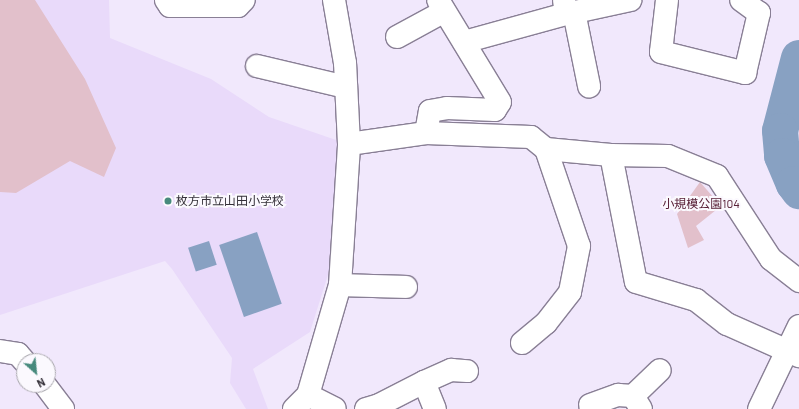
<!DOCTYPE html>
<html>
<head>
<meta charset="utf-8">
<style>
  body { margin:0 }
  #map { position:relative; width:799px; height:409px; overflow:hidden; background:#f1e8fc; font-family:Barlow,"Noto Sans JP",sans-serif }
  div>[style] { position:absolute }
  [style*='--x'] { left:calc(var(--x)*1px); top:calc(var(--y)*1px); width:calc(var(--w)*1px); rotate:calc(var(--a)*1deg) }
  .built>* { inset:0; background:#e9dafa }
  .green>* { inset:0; background:#e2c0cb }
  .water>* { inset:0; background:#88a1c2; transform-origin:0 0 }
  .river>* { height:36px; margin:-18px; padding:0 18px; transform-origin:18px; border-radius:18px; background:#88a1c2 }
  .roads { filter:drop-shadow(1px 0 #897f95) drop-shadow(-1px 0 #897f95) drop-shadow(0 1px #897f95) drop-shadow(0 -1px #897f95) }
  .minor>* { height:22px; margin:-11px; padding:0 11px; transform-origin:11px; border-radius:11px; background:#fff }
  .dots>* { width:11px; height:11px; translate:-50% -50%; box-sizing:border-box; border:2px solid #fbf9fe; border-radius:50% }
  span { translate:-50% -50%; white-space:nowrap; text-align:center; line-height:1.15; -webkit-text-stroke:4px #fbf9fe; paint-order:stroke }
  .poi-label { font-size:12px; color:#343039 }
  .left { translate:0 -50%; text-align:left }
  .park-label { font-size:12px; color:#582037 }
  .north { position:absolute; left:16px; top:353px; width:40px; height:40px; box-sizing:border-box; background:#fbf9fe; border:1px solid #aba9af; border-radius:50%; rotate:153deg; font-size:11px; font-weight:700; line-height:16px; text-align:center; color:#343039 }
  .north::after { content:''; display:block; margin:auto; width:14px; height:18px; background:#478a7d; clip-path:polygon(50% 0,100% 100%,50% 72%,0 100%) }
</style>
</head>
<body>
<div id="map">
  <div class="built">
    <i style="clip-path:polygon(0 0,109px 0,110px 38px,211px 79px,269px 117px,339px 141px,332px 262px,310px 332px,253px 369px,268px 409px,246px 409px,230px 383px,232px 358px,172px 269px,165px 261px,0 315px)"></i>
  </div>
  <div class="green">
    <i style="clip-path:polygon(0 0,35px 0,85px 79px,116px 148px,104px 177px,70px 161px,16px 193px,0 192px)"></i>
    <i style="clip-path:polygon(700px 182px,721px 206px,696px 226px,704px 240px,688px 248px,677px 214px)"></i>
  </div>
  <div class="water">
    <i style="left:257px;top:232px;width:76px;height:40px;rotate:71deg"></i>
    <i style="left:209px;top:241px;width:25px;height:22px;rotate:72deg"></i>
  </div>
  <div class="river">
    <i style="--x:799;--y:58;--w:75;--a:104.6"></i>
    <i style="--x:780;--y:131;--w:25;--a:85"></i>
    <i style="--x:782;--y:156;--w:30;--a:67"></i>
    <i style="--x:794;--y:184;--w:9;--a:54"></i>
  </div>
  <div class="roads">
    <div class="minor">
      <i style="--x:166;--y:0;--w:7;--a:56"></i>
      <i style="--x:170;--y:6;--w:68;--a:0"></i>
      <i style="--x:238;--y:6;--w:8;--a:-45"></i>
      <i style="--x:667;--y:0;--w:52;--a:96.6"></i>
      <i style="--x:661;--y:52;--w:87;--a:14"></i>
      <i style="--x:745;--y:73;--w:62;--a:-76.9"></i>
      <i style="--x:759;--y:13;--w:22;--a:-144"></i>
      <i style="--x:574;--y:12;--w:76;--a:78.5"></i>
      <i style="--x:566;--y:14;--w:66;--a:-12.3"></i>
      <i style="--x:397;--y:37;--w:52;--a:-28.5"></i>
      <i style="--x:464;--y:42;--w:106;--a:-15.4"></i>
      <i style="--x:566;--y:14;--w:14;--a:-98"></i>
      <i style="--x:257;--y:66;--w:91;--a:13.3"></i>
      <i style="--x:426;--y:133;--w:22;--a:-80"></i>
      <i style="--x:430;--y:111;--w:17;--a:-10"></i>
      <i style="--x:447;--y:108;--w:48;--a:2.4"></i>
      <i style="--x:495;--y:110;--w:9;--a:-58"></i>
      <i style="--x:500;--y:102;--w:119;--a:-121.3"></i>
      <i style="--x:349;--y:144;--w:78;--a:-8.1"></i>
      <i style="--x:426;--y:133;--w:105;--a:2.2"></i>
      <i style="--x:531;--y:137;--w:19;--a:39"></i>
      <i style="--x:546;--y:149;--w:65;--a:5.3"></i>
      <i style="--x:611;--y:155;--w:57;--a:1"></i>
      <i style="--x:668;--y:156;--w:53;--a:22.2"></i>
      <i style="--x:717;--y:176;--w:99;--a:57"></i>
      <i style="--x:771;--y:259;--w:36;--a:38"></i>
      <i style="--x:611;--y:155;--w:129;--a:78.9"></i>
      <i style="--x:636;--y:282;--w:63;--a:16.7"></i>
      <i style="--x:696;--y:300;--w:39;--a:38"></i>
      <i style="--x:727;--y:324;--w:79;--a:24"></i>
      <i style="--x:340;--y:285;--w:66;--a:1.7"></i>
      <i style="--x:522;--y:343;--w:31;--a:-40"></i>
      <i style="--x:546;--y:323;--w:39;--a:-52"></i>
      <i style="--x:570;--y:292;--w:47;--a:-78.9"></i>
      <i style="--x:579;--y:246;--w:102;--a:-108.8"></i>
      <i style="--x:0;--y:351;--w:18;--a:9"></i>
      <i style="--x:18;--y:354;--w:9;--a:49"></i>
      <i style="--x:424;--y:382;--w:30;--a:-24"></i>
      <i style="--x:451;--y:370;--w:16;--a:4"></i>
      <i style="--x:45;--y:385;--w:30;--a:53"></i>
      <i style="--x:308;--y:395;--w:30;--a:27"></i>
      <i style="--x:633;--y:396;--w:37;--a:-44"></i>
      <i style="--x:590;--y:405;--w:30;--a:-20"></i>
      <i style="--x:618;--y:395;--w:15;--a:4"></i>
      <i style="--x:633;--y:396;--w:15;--a:58"></i>
      <i style="--x:294;--y:409;--w:20;--a:-45"></i>
      <i style="--x:308;--y:395;--w:115;--a:-73.8"></i>
      <i style="--x:340;--y:285;--w:141;--a:-86.3"></i>
      <i style="--x:349;--y:144;--w:81;--a:-92.8"></i>
      <i style="--x:345;--y:63;--w:64;--a:-99.9"></i>
      <i style="--x:366;--y:409;--w:14;--a:-17"></i>
      <i style="--x:379;--y:405;--w:51;--a:-27.1"></i>
      <i style="--x:424;--y:382;--w:29;--a:68"></i>
      <i style="--x:759;--y:409;--w:92;--a:-64.3"></i>
    </div>
  </div>
  <div class="dots">
    <i style="left:168px;top:201px;background:#478a7d"></i>
  </div>
  <div class="poi-label">
    <span class="left" style="left:176px;top:201px">枚方市立山田小学校</span>
  </div>
  <div class="park-label">
    <span style="left:701px;top:204px">小規模公園104</span>
  </div>
  <div class="north">N</div>
</div>
</body>
</html>
